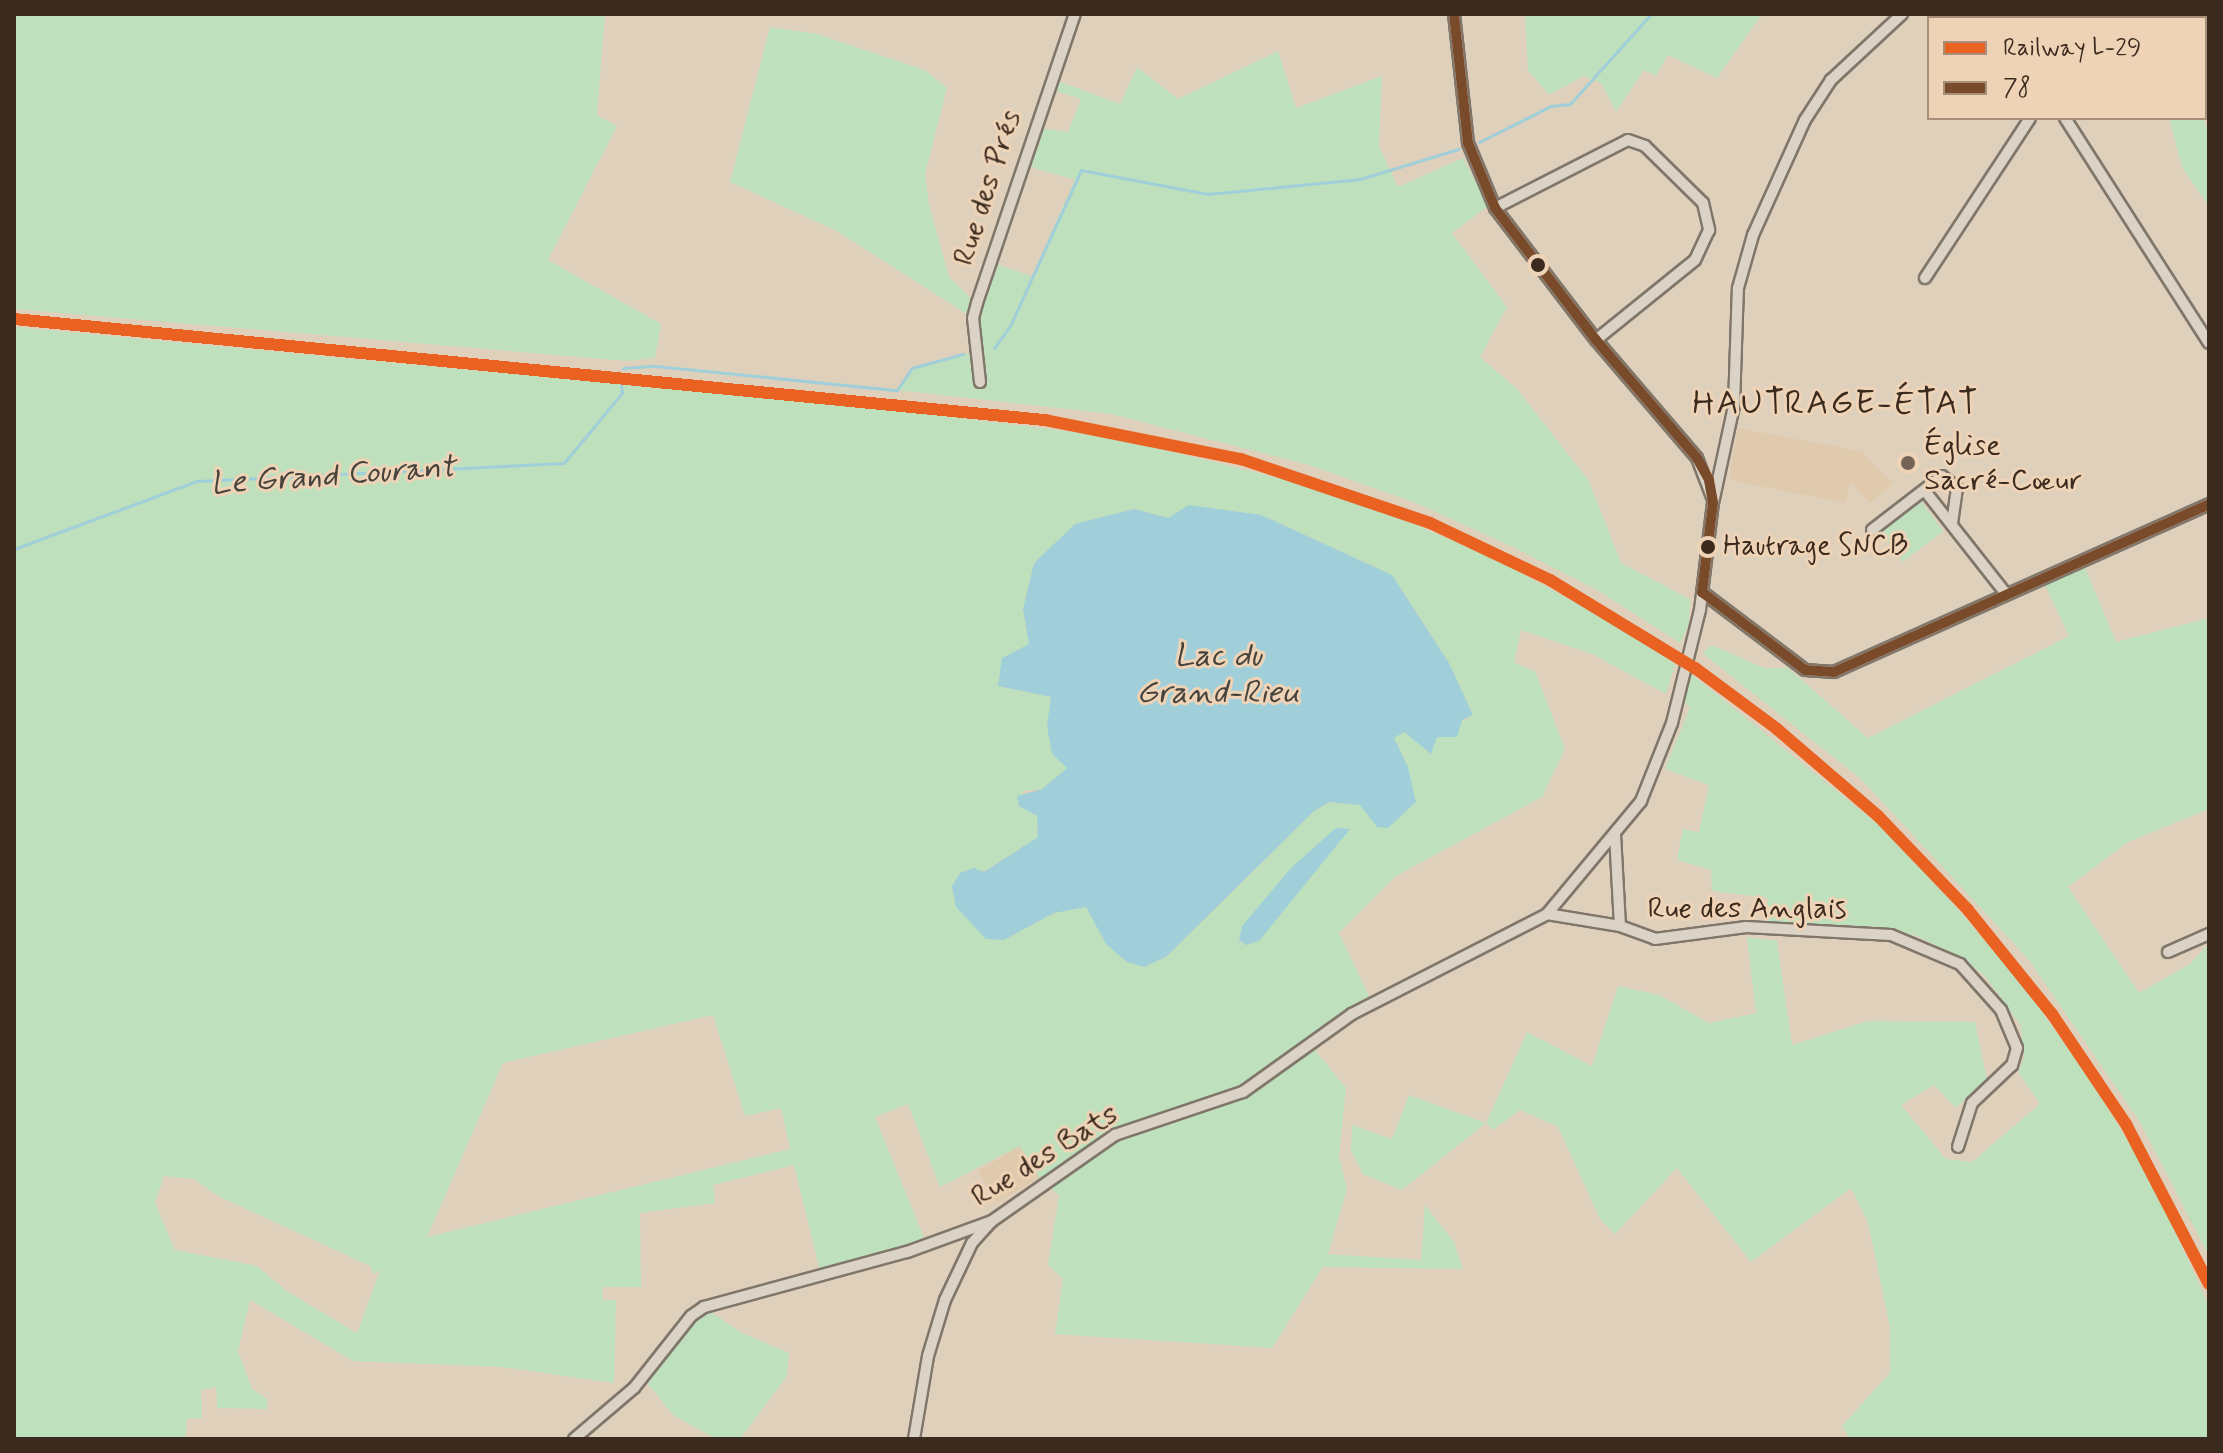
<!DOCTYPE html>
<html>
<head>
<meta charset="utf-8">
<style>
  body { margin:0 }
  #map { position:relative; width:2223px; height:1453px; overflow:hidden; background:#dfd0bc; font-family:Mynerve,sans-serif }
  div>[style] { position:absolute }
  [style*='--x'] { left:calc(var(--x)*1px); top:calc(var(--y)*1px); width:calc(var(--w)*1px); rotate:calc(var(--a)*1deg) }
  .built>* { inset:0; background:#e0caad; transform-origin:0 0 }
  .green>* { inset:0; background:#bee0bc; transform-origin:0 0 }
  .water>* { inset:0; background:#a0cfd9 }
  .stream>* { height:3px; margin:-1.5px; padding:0 1.5px; transform-origin:1.5px; border-radius:1.5px; background:#a0cfd9 }
  .roads { filter:drop-shadow(2px 0 #80766a) drop-shadow(-2px 0 #80766a) drop-shadow(0 2px #80766a) drop-shadow(0 -2px #80766a) }
  .minor>* { height:10px; margin:-5px; padding:0 5px; transform-origin:5px; border-radius:5px; background:#dcd3c7 }
  .bus-1>* { height:10px; margin:-5px; padding:0 5px; transform-origin:5px; border-radius:5px; background:#7a4b2a }
  .rail-1>* { height:12px; margin:-6px; padding:0 6px; transform-origin:6px; border-radius:6px; background:#e96222 }
  .dots>* { width:22px; height:22px; translate:-50% -50%; box-sizing:border-box; border:4px solid #efd3b6; border-radius:50% }
  span { translate:-50% -50%; white-space:nowrap; text-align:center; line-height:1.15; -webkit-text-stroke:6px #efd3b6; paint-order:stroke }
  .bus-label { font-size:28px; color:#3b2a1e }
  .left { translate:0 -50%; text-align:left }
  .street-label { font-size:30px; color:#3b2a1e }
  .poi-label { font-size:30px; color:#3b2a1e }
  .water-label { font-size:32px; color:#46433c; font-style:italic }
  .quarter-label { font-size:34px; color:#3b2a1e; letter-spacing:2px }
  .frame { position:absolute; inset:0; border:16px solid #3b2a1e; pointer-events:none }
  .legend { position:absolute; left:1927px; top:16px; width:280px; height:104px; box-sizing:border-box; background:#efd3b6; border:2px solid #a78f79; margin:0; padding:10px 14px; list-style:none; font-size:24px; color:#3b2a1e }
  .legend li { display:flex; align-items:center; gap:16px; height:40px }
  .legend b { width:40px; border:2px solid #a78f79 }
</style>
</head>
<body>
<div id="map">
  <div class="built">
    <i style="clip-path:polygon(1738px 428px,1861px 451px,1894px 483px,1870px 503px,1850px 482px,1846px 503px,1729px 480px)"></i>
    <i style="left:1020px;top:1146px;width:37px;height:49px;rotate:59deg"></i>
  </div>
  <div class="green">
    <i style="clip-path:polygon(14px 14px,605px 14px,597px 115px,617px 126px,548px 260px,661px 324px,655px 358px,627px 361px,14px 309px)"></i>
    <i style="clip-path:polygon(1525px 14px,1762px 14px,1717px 78px,1668px 55px,1656px 76px,1644px 70px,1616px 112px,1601px 83px,1584px 76px,1549px 95px,1528px 70px)"></i>
    <i style="clip-path:polygon(770px 27px,817px 34px,925px 70px,947px 88px,925px 174px,929px 205px,949px 277px,976px 303px,990px 262px,1032px 276px,1075px 180px,1020px 164px,1033px 127px,1068px 132px,1081px 99px,1046px 88px,1050px 78px,1120px 104px,1137px 67px,1178px 99px,1278px 51px,1296px 108px,1382px 76px,1379px 146px,1398px 187px,1463px 158px,1488px 206px,1452px 233px,1507px 307px,1480px 357px,1518px 390px,1589px 481px,1621px 563px,1690px 599px,1689px 624px,1680px 643px,1597px 590px,1511px 546px,1416px 503px,1309px 465px,1111px 414px,897px 390px,912px 368px,976px 351px,973px 318px,835px 230px,730px 182px)"></i>
    <i style="clip-path:polygon(2169px 118px,2203px 118px,2209px 133px,2209px 207px,2182px 167px)"></i>
    <i style="clip-path:polygon(evenodd,14px 327px,902px 411px,1112px 437px,1314px 487px,1395px 516px,1493px 558px,1615px 624px,1675px 664px,1666px 694px,1592px 654px,1521px 630px,1514px 663px,1535px 671px,1565px 749px,1542px 797px,1396px 876px,1339px 933px,1369px 996px,1305px 1038px,1346px 1088px,1339px 1156px,1347px 1189px,1328px 1254px,1421px 1260px,1425px 1205px,1454px 1242px,1463px 1269px,1323px 1267px,1272px 1348px,1055px 1334px,1063px 1279px,1048px 1265px,1059px 1196px,1039px 1178px,1020px 1146px,940px 1187px,908px 1104px,875px 1117px,927px 1245px,821px 1275px,794px 1165px,713px 1185px,715px 1203px,640px 1213px,641px 1287px,602px 1287px,603px 1300px,616px 1300px,614px 1383px,502px 1367px,353px 1361px,250px 1300px,238px 1351px,252px 1389px,267px 1399px,267px 1409px,217px 1408px,216px 1387px,201px 1390px,202px 1418px,187px 1419px,186px 1439px,14px 1439px,14px 327px,1134px 509px,1168px 518px,1261px 515px,1392px 575px,1449px 663px,1473px 715px,1437px 737px,1404px 732px,1394px 738px,1408px 767px,1377px 827px,1361px 805px,1329px 802px,1313px 812px,1189px 935px,1166px 957px,1144px 967px,1106px 944px,1087px 907px,1054px 913px,1004px 940px,974px 868px,984px 872px,1038px 837px,1037px 816px,1019px 806px,1023px 791px,1042px 789px,1068px 768px,1047px 726px,1052px 697px,998px 686px,1029px 644px,1023px 609px,1034px 563px,1076px 524px,1134px 509px,14px 327px,713px 1015px,745px 1116px,781px 1108px,790px 1149px,427px 1237px,503px 1063px,713px 1015px,14px 327px,164px 1176px,194px 1179px,218px 1196px,370px 1266px,374px 1274px,380px 1270px,357px 1333px,288px 1292px,257px 1266px,175px 1250px,155px 1203px,164px 1176px)"></i>
    <i style="left:1920px;top:500px;width:39px;height:51px;rotate:53deg"></i>
    <i style="clip-path:polygon(2084px 565px,2116px 642px,2209px 618px,2209px 809px,2128px 842px,2068px 887px,2139px 993px,2190px 964px,2209px 944px,2209px 1256px,2140px 1122px,2029px 960px,1861px 779px,1702px 653px,1712px 645px,1764px 668px,1788px 668px,1868px 738px,2069px 636px,2044px 583px)"></i>
    <i style="clip-path:polygon(1691px 674px,1880px 826px,1950px 900px,2028px 992px,2091px 1082px,2148px 1173px,2209px 1306px,2209px 1439px,1850px 1439px,1842px 1426px,1890px 1373px,1890px 1327px,1868px 1223px,1851px 1188px,1751px 1262px,1677px 1168px,1615px 1234px,1600px 1219px,1558px 1127px,1520px 1110px,1493px 1130px,1486px 1123px,1402px 1190px,1363px 1174px,1351px 1151px,1352px 1125px,1392px 1139px,1409px 1095px,1486px 1123px,1527px 1032px,1592px 1066px,1618px 986px,1659px 995px,1709px 1023px,1756px 1013px,1747px 937px,1777px 941px,1792px 1045px,1868px 1021px,1975px 1022px,1987px 1080px,1956px 1108px,1934px 1085px,1901px 1105px,1946px 1159px,1972px 1162px,2040px 1104px,2018px 1072px,2024px 1058px,2021px 1026px,1985px 976px,1964px 960px,1917px 936px,1880px 927px,1764px 922px,1768px 898px,1712px 891px,1711px 870px,1677px 860px,1683px 829px,1699px 832px,1709px 785px,1665px 769px,1690px 707px,1683px 702px)"></i>
    <i style="clip-path:polygon(704px 1307px,740px 1332px,789px 1353px,787px 1376px,740px 1439px,716px 1439px,673px 1415px,643px 1378px)"></i>
  </div>
  <div class="water">
    <i style="clip-path:polygon(1189px 505px,1261px 515px,1392px 575px,1449px 663px,1473px 715px,1462px 720px,1457px 737px,1437px 737px,1431px 754px,1404px 732px,1394px 738px,1408px 767px,1416px 802px,1388px 828px,1377px 827px,1360px 805px,1329px 802px,1313px 812px,1166px 957px,1144px 967px,1127px 962px,1106px 944px,1086px 907px,1054px 913px,1004px 940px,986px 939px,956px 907px,952px 886px,960px 873px,974px 868px,984px 872px,1038px 837px,1037px 816px,1019px 806px,1017px 796px,1042px 789px,1067px 768px,1052px 754px,1047px 726px,1051px 697px,998px 686px,1002px 658px,1029px 644px,1023px 609px,1034px 563px,1075px 524px,1134px 509px,1168px 518px)"></i>
    <i style="clip-path:polygon(1336px 828px,1350px 829px,1259px 941px,1246px 945px,1239px 940px,1242px 926px,1291px 868px)"></i>
  </div>
  <div class="stream">
    <i style="--x:1479;--y:142;--w:80;--a:-26.6"></i>
    <i style="--x:1551;--y:106;--w:19;--a:-6"></i>
    <i style="--x:1570;--y:104;--w:121;--a:-48"></i>
    <i style="--x:994;--y:348;--w:27;--a:-54"></i>
    <i style="--x:1010;--y:326;--w:171;--a:-65.5"></i>
    <i style="--x:1081;--y:170;--w:129;--a:10.7"></i>
    <i style="--x:1208;--y:194;--w:153;--a:-5.6"></i>
    <i style="--x:1360;--y:179;--w:103;--a:-16.9"></i>
    <i style="--x:623;--y:368;--w:32;--a:-4"></i>
    <i style="--x:655;--y:366;--w:243;--a:5.7"></i>
    <i style="--x:897;--y:390;--w:27;--a:-56"></i>
    <i style="--x:912;--y:368;--w:53;--a:-15.4"></i>
    <i style="--x:14;--y:549;--w:195;--a:-20.4"></i>
    <i style="--x:197;--y:481;--w:367;--a:-2.8"></i>
    <i style="--x:564;--y:463;--w:91;--a:-50.4"></i>
    <i style="--x:622;--y:393;--w:9;--a:-96"></i>
  </div>
  <div class="roads">
    <div class="minor">
      <i style="--x:1454;--y:14;--w:130;--a:83.8"></i>
      <i style="--x:1468;--y:143;--w:70;--a:67.4"></i>
      <i style="--x:1495;--y:208;--w:166;--a:52.6"></i>
      <i style="--x:1596;--y:340;--w:155;--a:49.4"></i>
      <i style="--x:1697;--y:458;--w:42;--a:69"></i>
      <i style="--x:1997;--y:14;--w:4;--a:63"></i>
      <i style="--x:2065;--y:118;--w:267;--a:57.4"></i>
      <i style="--x:1495;--y:208;--w:149;--a:-27.1"></i>
      <i style="--x:1628;--y:140;--w:18;--a:19"></i>
      <i style="--x:1645;--y:146;--w:81;--a:44.5"></i>
      <i style="--x:1703;--y:203;--w:28;--a:77"></i>
      <i style="--x:1709;--y:230;--w:33;--a:115"></i>
      <i style="--x:1695;--y:260;--w:127;--a:141.1"></i>
      <i style="--x:1925;--y:278;--w:191;--a:-56.7"></i>
      <i style="--x:980;--y:382;--w:64;--a:-96.2"></i>
      <i style="--x:973;--y:318;--w:16;--a:-75"></i>
      <i style="--x:977;--y:303;--w:305;--a:-71.3"></i>
      <i style="--x:1925;--y:491;--w:131;--a:51.8"></i>
      <i style="--x:1872;--y:530;--w:88;--a:-37.6"></i>
      <i style="--x:1942;--y:476;--w:19;--a:39"></i>
      <i style="--x:1957;--y:488;--w:37;--a:98"></i>
      <i style="--x:1702;--y:592;--w:129;--a:37.1"></i>
      <i style="--x:1805;--y:670;--w:29;--a:4"></i>
      <i style="--x:1834;--y:672;--w:411;--a:-24.1"></i>
      <i style="--x:1615;--y:834;--w:92;--a:86.9"></i>
      <i style="--x:1547;--y:914;--w:74;--a:9.3"></i>
      <i style="--x:1620;--y:926;--w:37;--a:20"></i>
      <i style="--x:1655;--y:939;--w:92;--a:-7.5"></i>
      <i style="--x:1746;--y:927;--w:145;--a:3.2"></i>
      <i style="--x:1891;--y:935;--w:75;--a:22.8"></i>
      <i style="--x:1960;--y:964;--w:62;--a:48.3"></i>
      <i style="--x:2001;--y:1010;--w:41;--a:67.2"></i>
      <i style="--x:2017;--y:1048;--w:18;--a:106"></i>
      <i style="--x:2012;--y:1065;--w:55;--a:136.5"></i>
      <i style="--x:1972;--y:1103;--w:46;--a:107.7"></i>
      <i style="--x:2168;--y:952;--w:45;--a:-23.7"></i>
      <i style="--x:574;--y:1439;--w:79;--a:-40.4"></i>
      <i style="--x:634;--y:1388;--w:92;--a:-51.6"></i>
      <i style="--x:691;--y:1316;--w:16;--a:-35"></i>
      <i style="--x:704;--y:1307;--w:210;--a:-15.2"></i>
      <i style="--x:907;--y:1252;--w:90;--a:-20"></i>
      <i style="--x:992;--y:1221;--w:150;--a:-35"></i>
      <i style="--x:1115;--y:1135;--w:135;--a:-18.6"></i>
      <i style="--x:1243;--y:1092;--w:134;--a:-35.6"></i>
      <i style="--x:1352;--y:1014;--w:219;--a:-27.1"></i>
      <i style="--x:1547;--y:914;--w:147;--a:-50.2"></i>
      <i style="--x:1641;--y:801;--w:84;--a:-68.3"></i>
      <i style="--x:1672;--y:723;--w:116;--a:-76.1"></i>
      <i style="--x:1700;--y:610;--w:108;--a:-83.1"></i>
      <i style="--x:1713;--y:503;--w:99;--a:-77.8"></i>
      <i style="--x:1734;--y:406;--w:118;--a:-88.1"></i>
      <i style="--x:1738;--y:288;--w:55;--a:-74.2"></i>
      <i style="--x:1753;--y:235;--w:126;--a:-65.7"></i>
      <i style="--x:1805;--y:120;--w:48;--a:-57"></i>
      <i style="--x:1831;--y:80;--w:97;--a:-42.9"></i>
      <i style="--x:914;--y:1439;--w:84;--a:-80.4"></i>
      <i style="--x:928;--y:1356;--w:59;--a:-73.1"></i>
      <i style="--x:945;--y:1300;--w:63;--a:-64.7"></i>
      <i style="--x:972;--y:1243;--w:28;--a:-48"></i>
    </div>
  </div>
  <div class="bus-1">
    <i style="--x:1454;--y:14;--w:130;--a:83.8"></i>
    <i style="--x:1468;--y:143;--w:70;--a:67.4"></i>
    <i style="--x:1495;--y:208;--w:166;--a:52.6"></i>
    <i style="--x:1596;--y:340;--w:155;--a:49.4"></i>
    <i style="--x:1697;--y:458;--w:25;--a:61"></i>
    <i style="--x:1709;--y:480;--w:23;--a:80"></i>
    <i style="--x:1713;--y:503;--w:90;--a:97"></i>
    <i style="--x:1702;--y:592;--w:129;--a:37.1"></i>
    <i style="--x:1805;--y:670;--w:29;--a:4"></i>
    <i style="--x:1834;--y:672;--w:411;--a:-24.1"></i>
  </div>
  <div class="rail-1">
    <i style="--x:14;--y:319;--w:1036;--a:5.6"></i>
    <i style="--x:1045;--y:420;--w:200;--a:11.3"></i>
    <i style="--x:1241;--y:459;--w:200;--a:18.7"></i>
    <i style="--x:1430;--y:523;--w:133;--a:25.4"></i>
    <i style="--x:1550;--y:580;--w:170;--a:31.3"></i>
    <i style="--x:1695;--y:668;--w:102;--a:36.6"></i>
    <i style="--x:1777;--y:729;--w:133;--a:40.7"></i>
    <i style="--x:1878;--y:816;--w:130;--a:46.2"></i>
    <i style="--x:1968;--y:910;--w:134;--a:51.1"></i>
    <i style="--x:2052;--y:1014;--w:133;--a:56.1"></i>
    <i style="--x:2126;--y:1124;--w:180;--a:62.6"></i>
  </div>
  <div class="dots">
    <i style="left:1538px;top:265px;background:#3b2a1e"></i>
    <i style="left:1908px;top:463px;background:#746455"></i>
    <i style="left:1708px;top:547px;background:#3b2a1e"></i>
  </div>
  <div class="bus-label">
    <span class="left" style="left:1723px;top:547px">Hautrage SNCB</span>
  </div>
  <div class="street-label">
    <span style="left:988px;top:188px;rotate:-72deg">Rue des Prés</span>
    <span style="left:1747px;top:909px">Rue des Anglais</span>
    <span style="left:1045px;top:1156px;rotate:-32deg">Rue des Bats</span>
  </div>
  <div class="poi-label">
    <span class="left" style="left:1924px;top:463px">Église<br>Sacré-Cœur</span>
  </div>
  <div class="water-label">
    <span style="left:333px;top:476px;rotate:-4deg">Le Grand Courant</span>
    <span style="left:1218px;top:675px">Lac du<br>Grand-Rieu</span>
  </div>
  <div class="quarter-label">
    <span style="left:1836px;top:404px">HAUTRAGE-ÉTAT</span>
  </div>
  <div class="frame"></div>
  <ul class="legend">
  <li><b style="height:10px;background:#e96222"></b>Railway L-29</li>
  <li><b style="height:10px;background:#7a4b2a"></b>78</li>
  </ul>
</div>
</body>
</html>
